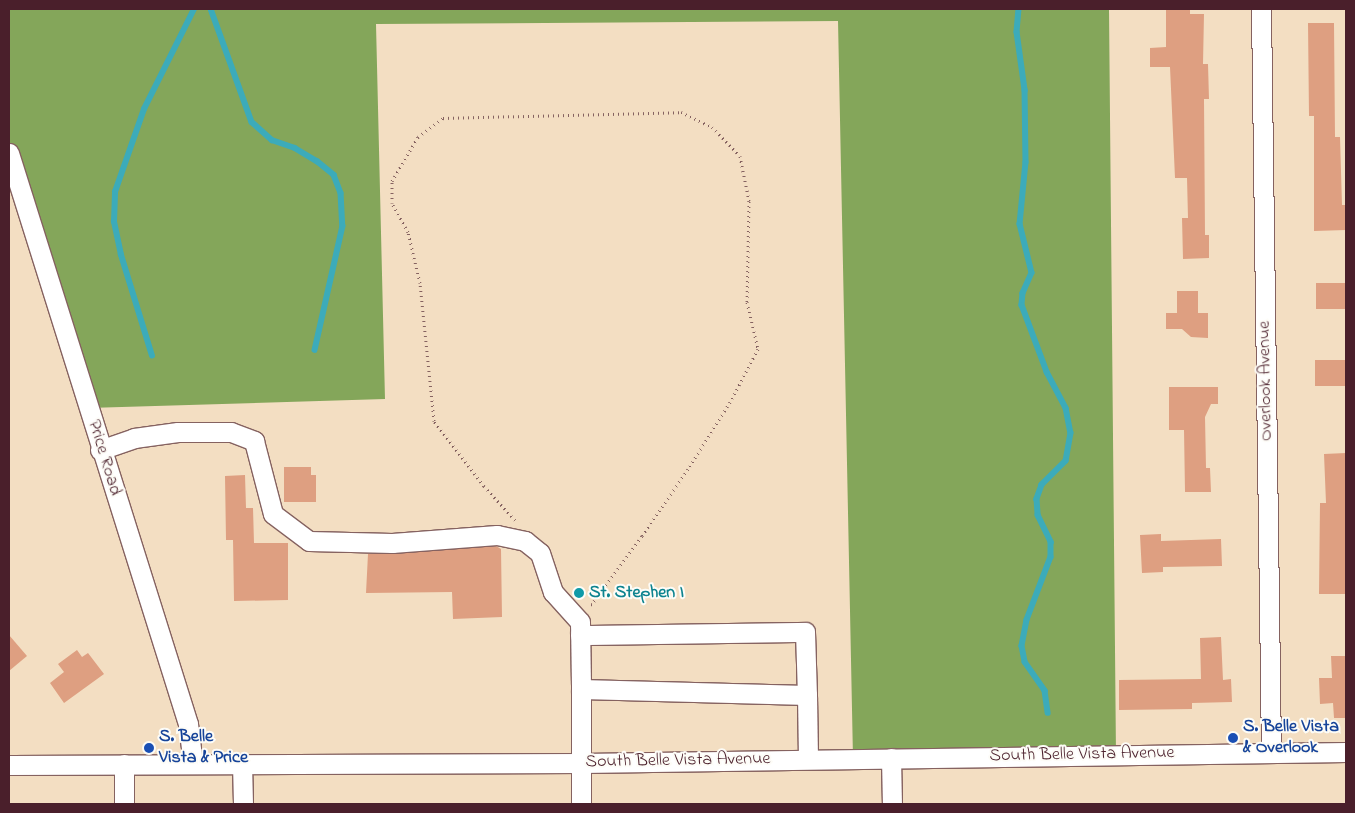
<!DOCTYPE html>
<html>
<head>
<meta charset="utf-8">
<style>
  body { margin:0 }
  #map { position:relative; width:1355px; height:813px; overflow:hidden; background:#f3dec2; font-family:"Indie Flower",sans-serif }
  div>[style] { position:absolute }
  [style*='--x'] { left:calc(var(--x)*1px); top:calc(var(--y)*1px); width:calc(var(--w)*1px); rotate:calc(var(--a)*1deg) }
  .forest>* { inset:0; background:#84a65a }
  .stream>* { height:5.5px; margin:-2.75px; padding:0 2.75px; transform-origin:2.75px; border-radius:2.75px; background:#3cabba }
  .building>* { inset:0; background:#de9f81; transform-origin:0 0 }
  .path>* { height:3px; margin-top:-1.5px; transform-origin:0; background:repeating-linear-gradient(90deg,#856260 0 1px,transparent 0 5px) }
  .roads { filter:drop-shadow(1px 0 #856260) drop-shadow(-1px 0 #856260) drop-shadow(0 1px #856260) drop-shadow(0 -1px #856260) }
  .minor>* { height:19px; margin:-9.5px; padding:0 9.5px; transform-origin:9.5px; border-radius:9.5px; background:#fff }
  .dots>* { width:14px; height:14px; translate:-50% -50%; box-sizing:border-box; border:2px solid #fdfcf7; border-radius:50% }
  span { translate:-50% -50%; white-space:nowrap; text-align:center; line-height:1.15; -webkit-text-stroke:4px #fdfcf7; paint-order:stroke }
  .street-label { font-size:18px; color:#4a1f2b }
  .culture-label { font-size:18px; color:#0d838f; font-weight:700 }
  .left { translate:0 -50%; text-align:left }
  .transit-label { font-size:18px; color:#164399; font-weight:700 }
  .frame { position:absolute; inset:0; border:10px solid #4a1f2b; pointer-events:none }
</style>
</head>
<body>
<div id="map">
  <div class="forest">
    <i style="clip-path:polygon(9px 9px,1109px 9px,1116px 755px,853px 758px,838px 21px,376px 24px,385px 399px,88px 408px,9px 152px)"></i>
  </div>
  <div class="stream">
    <i style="--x:211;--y:9;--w:120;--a:70.1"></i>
    <i style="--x:252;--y:122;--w:27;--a:42"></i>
    <i style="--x:272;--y:140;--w:24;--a:19"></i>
    <i style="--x:295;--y:148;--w:26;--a:31"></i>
    <i style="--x:317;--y:161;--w:22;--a:39"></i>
    <i style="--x:334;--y:175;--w:19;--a:69"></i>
    <i style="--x:341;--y:193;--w:33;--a:87"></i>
    <i style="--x:343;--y:226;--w:127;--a:102.7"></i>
    <i style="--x:1019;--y:9;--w:23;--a:95"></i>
    <i style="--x:1017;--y:32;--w:59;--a:82.1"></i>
    <i style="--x:1025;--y:90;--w:72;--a:89.2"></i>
    <i style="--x:1026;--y:162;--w:62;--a:95.5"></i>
    <i style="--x:1020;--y:224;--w:50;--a:76.2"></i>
    <i style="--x:1032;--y:273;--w:22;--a:114"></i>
    <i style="--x:1023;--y:293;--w:12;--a:95"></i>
    <i style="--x:1022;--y:305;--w:72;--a:69.5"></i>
    <i style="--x:1047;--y:372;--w:41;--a:62.2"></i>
    <i style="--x:1066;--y:408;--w:25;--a:79"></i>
    <i style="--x:1071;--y:433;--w:28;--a:100"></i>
    <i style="--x:1066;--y:461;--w:34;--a:135"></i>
    <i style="--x:1042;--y:485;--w:15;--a:110"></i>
    <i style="--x:1037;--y:499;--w:16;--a:86"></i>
    <i style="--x:1038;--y:515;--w:30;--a:64"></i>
    <i style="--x:1051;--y:542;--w:15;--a:90"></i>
    <i style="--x:1051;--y:557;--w:67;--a:110.9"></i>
    <i style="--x:1027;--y:620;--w:26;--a:101"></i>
    <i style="--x:1022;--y:646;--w:16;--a:79"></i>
    <i style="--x:1025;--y:662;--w:35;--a:55"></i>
    <i style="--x:1045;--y:691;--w:22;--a:82"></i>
    <i style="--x:152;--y:356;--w:106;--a:-107.1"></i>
    <i style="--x:121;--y:255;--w:34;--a:-102"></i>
    <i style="--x:114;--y:222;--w:30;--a:-88"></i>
    <i style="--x:115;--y:192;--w:88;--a:-70.7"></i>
    <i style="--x:144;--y:109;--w:112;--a:-63.4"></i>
  </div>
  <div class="building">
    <i style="clip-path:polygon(1166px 9px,1190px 9px,1190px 14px,1204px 14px,1203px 64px,1208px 64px,1209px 99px,1204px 99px,1205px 235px,1209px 235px,1209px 258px,1183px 259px,1182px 218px,1188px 218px,1187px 178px,1175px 178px,1170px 67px,1150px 67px,1150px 48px,1166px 47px)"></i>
    <i style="clip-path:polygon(1308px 23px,1334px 23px,1335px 137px,1340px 137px,1342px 205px,1346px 205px,1346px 230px,1314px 231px,1314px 116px,1309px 116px)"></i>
    <i style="left:1316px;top:283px;width:30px;height:26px"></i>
    <i style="clip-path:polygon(1177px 291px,1198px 291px,1198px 313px,1208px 313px,1208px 338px,1191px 337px,1182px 329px,1166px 329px,1166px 313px,1177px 313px)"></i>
    <i style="left:1315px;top:360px;width:31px;height:26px"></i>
    <i style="clip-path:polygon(1169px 387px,1218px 387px,1218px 404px,1211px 404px,1205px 417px,1206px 468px,1210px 468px,1211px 492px,1185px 492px,1184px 430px,1169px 430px)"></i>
    <i style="clip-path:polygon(1346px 453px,1346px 594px,1319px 594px,1320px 503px,1326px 503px,1324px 454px)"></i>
    <i style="clip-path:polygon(284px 467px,311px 467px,311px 475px,316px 475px,316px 502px,284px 502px)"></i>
    <i style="clip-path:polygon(245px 475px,246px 508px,253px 508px,254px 543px,288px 543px,288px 600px,234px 601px,233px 540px,226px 540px,225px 476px)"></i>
    <i style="clip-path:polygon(1161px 534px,1161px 541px,1221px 539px,1222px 566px,1163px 567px,1163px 572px,1142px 573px,1140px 535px)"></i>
    <i style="clip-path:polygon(496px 546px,501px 549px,502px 617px,453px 619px,452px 592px,366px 593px,368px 554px)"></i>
    <i style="clip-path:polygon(9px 635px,27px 656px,9px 671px)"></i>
    <i style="clip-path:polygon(1221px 637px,1223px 680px,1231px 679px,1232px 702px,1192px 703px,1192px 709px,1119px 710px,1119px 680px,1201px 679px,1200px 638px)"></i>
    <i style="clip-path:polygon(77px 650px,82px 657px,88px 653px,104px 674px,64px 703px,50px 683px,64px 672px,58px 664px)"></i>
    <i style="clip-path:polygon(1331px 656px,1346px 656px,1346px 718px,1334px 718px,1333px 703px,1320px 704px,1319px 678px,1332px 678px)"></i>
  </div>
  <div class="path">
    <i style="--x:515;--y:520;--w:46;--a:-132.4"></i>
    <i style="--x:484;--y:486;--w:82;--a:-127.6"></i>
    <i style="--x:434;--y:421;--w:139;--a:-95.8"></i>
    <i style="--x:420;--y:283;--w:52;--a:-103.2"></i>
    <i style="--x:408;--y:232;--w:33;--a:-119"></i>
    <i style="--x:392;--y:203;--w:22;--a:-90"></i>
    <i style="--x:392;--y:181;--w:51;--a:-59.4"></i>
    <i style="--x:418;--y:137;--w:31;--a:-37"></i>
    <i style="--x:443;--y:118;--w:238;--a:-1.4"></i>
    <i style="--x:681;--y:112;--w:34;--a:26"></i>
    <i style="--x:712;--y:127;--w:40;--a:46"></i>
    <i style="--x:740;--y:156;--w:46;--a:78.7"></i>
    <i style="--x:749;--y:201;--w:101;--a:91.1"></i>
    <i style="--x:747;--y:302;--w:48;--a:76.8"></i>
    <i style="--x:758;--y:349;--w:60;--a:117.8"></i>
    <i style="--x:730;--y:402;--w:79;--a:122.1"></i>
    <i style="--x:688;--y:469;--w:81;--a:124.5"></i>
    <i style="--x:642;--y:536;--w:84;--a:126.3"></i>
    <i style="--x:592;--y:604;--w:4;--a:166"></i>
  </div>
  <div class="roads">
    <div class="minor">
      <i style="--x:1261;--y:9;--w:743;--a:89.23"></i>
      <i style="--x:9;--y:153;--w:598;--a:72.59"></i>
      <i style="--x:188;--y:724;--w:40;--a:82.9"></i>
      <i style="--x:100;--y:450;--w:36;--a:-19"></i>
      <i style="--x:134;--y:438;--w:44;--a:-7.8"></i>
      <i style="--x:178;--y:432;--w:53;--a:0"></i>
      <i style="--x:231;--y:432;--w:25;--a:21"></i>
      <i style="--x:254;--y:441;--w:75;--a:75.4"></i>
      <i style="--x:273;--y:514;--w:45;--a:36.9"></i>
      <i style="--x:309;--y:541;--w:83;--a:1.4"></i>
      <i style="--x:392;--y:543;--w:105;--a:-4.4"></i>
      <i style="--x:497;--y:535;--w:29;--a:12"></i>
      <i style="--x:525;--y:541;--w:19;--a:39"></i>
      <i style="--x:540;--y:553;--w:41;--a:71.6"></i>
      <i style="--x:553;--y:592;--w:40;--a:48"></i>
      <i style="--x:580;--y:622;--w:67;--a:89.1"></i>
      <i style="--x:580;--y:635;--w:225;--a:-0.8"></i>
      <i style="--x:805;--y:632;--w:63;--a:88.2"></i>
      <i style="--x:891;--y:758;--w:46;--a:88.8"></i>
      <i style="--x:242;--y:763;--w:41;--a:88.6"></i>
      <i style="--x:124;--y:764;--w:40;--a:90"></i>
      <i style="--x:9;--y:765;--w:573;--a:-0.2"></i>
      <i style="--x:582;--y:763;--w:764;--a:-0.82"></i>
      <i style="--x:581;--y:804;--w:115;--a:-90"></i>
      <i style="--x:581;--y:689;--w:226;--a:1.5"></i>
      <i style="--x:807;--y:695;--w:63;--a:89.1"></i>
    </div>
  </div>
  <div class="dots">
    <i style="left:579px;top:593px;background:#0f9aa8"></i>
    <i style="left:1233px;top:738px;background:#1a4fb4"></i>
    <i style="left:149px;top:748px;background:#1a4fb4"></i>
  </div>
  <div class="street-label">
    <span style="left:1266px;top:381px;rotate:-91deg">Overlook Avenue</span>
    <span style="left:104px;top:458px;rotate:73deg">Price Road</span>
    <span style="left:1082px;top:755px;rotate:-1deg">South Belle Vista Avenue</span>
    <span style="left:678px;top:761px;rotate:-1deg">South Belle Vista Avenue</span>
  </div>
  <div class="culture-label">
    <span class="left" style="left:589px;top:593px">St. Stephen I</span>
  </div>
  <div class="transit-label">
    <span class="left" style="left:1243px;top:738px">S. Belle Vista<br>&amp; Overlook</span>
    <span class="left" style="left:159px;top:748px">S. Belle<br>Vista &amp; Price</span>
  </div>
  <div class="frame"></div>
</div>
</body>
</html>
